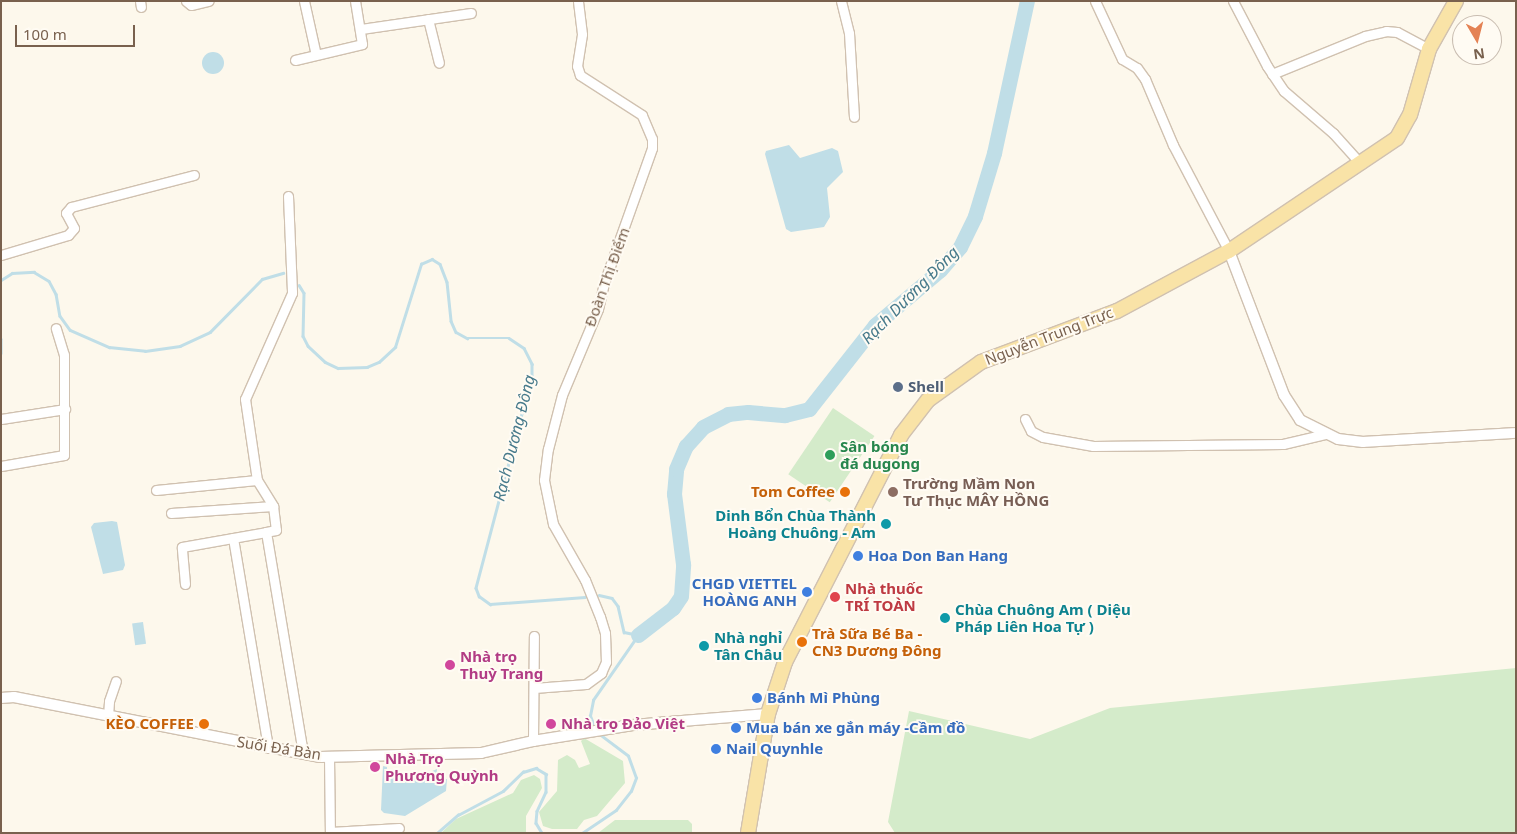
<!DOCTYPE html>
<html>
<head>
<meta charset="utf-8">
<style>
  body { margin:0 }
  #map { position:relative; width:1517px; height:834px; overflow:hidden; background:#fdf8ec; font-family:"Noto Sans",sans-serif }
  div>[style] { position:absolute }
  [style*='--x'] { left:calc(var(--x)*1px); top:calc(var(--y)*1px); width:calc(var(--w)*1px); rotate:calc(var(--a)*1deg) }
  .green>* { inset:0; background:#d4ebca; transform-origin:0 0 }
  .water>* { inset:0; background:#c0dee7; transform-origin:0 0 }
  .round { border-radius:50% }
  .stream>* { height:2.5px; margin:-1.25px; padding:0 1.25px; transform-origin:1.25px; border-radius:1.25px; background:#c0dee7 }
  .river>* { height:15px; margin:-7.5px; padding:0 7.5px; transform-origin:7.5px; border-radius:7.5px; background:#c0dee7 }
  .roads { filter:drop-shadow(1px 0 #d0c1b0) drop-shadow(-1px 0 #d0c1b0) drop-shadow(0 1px #d0c1b0) drop-shadow(0 -1px #d0c1b0) }
  .minor>* { height:9px; margin:-4.5px; padding:0 4.5px; transform-origin:4.5px; border-radius:4.5px; background:#fff }
  .tertiary>* { height:10px; margin:-5px; padding:0 5px; transform-origin:5px; border-radius:5px; background:#fff }
  .primary>* { height:14px; margin:-7px; padding:0 7px; transform-origin:7px; border-radius:7px; background:#f9e3a7 }
  .dots>* { width:14px; height:14px; translate:-50% -50%; box-sizing:border-box; border:2px solid #fffbf3; border-radius:50% }
  span { translate:-50% -50%; white-space:nowrap; text-align:center; line-height:1.15; -webkit-text-stroke:4px #fffbf3; paint-order:stroke }
  .street-label { font-size:15px; color:#79614e }
  .service-label { font-size:15px; color:#4e5e75; font-weight:700 }
  .left { translate:0 -50%; text-align:left }
  .leisure-label { font-size:15px; color:#27864d; font-weight:700 }
  .education-label { font-size:15px; color:#785e54; font-weight:700 }
  .food-label { font-size:15px; color:#c56008; font-weight:700 }
  .right { translate:-100% -50%; text-align:right }
  .culture-label { font-size:15px; color:#0d838f; font-weight:700 }
  .shop-label { font-size:15px; color:#366cbe; font-weight:700 }
  .health-label { font-size:15px; color:#be3a42; font-weight:700 }
  .hotel-label { font-size:15px; color:#b23c85; font-weight:700 }
  .water-label { font-size:16px; color:#477a8b; font-style:italic }
  .frame { position:absolute; inset:0; border:2px solid #79614e; pointer-events:none }
  .north { position:absolute; left:1452px; top:15px; width:50px; height:50px; box-sizing:border-box; background:#fffbf3; border:1px solid #c9bdb1; border-radius:50%; rotate:172deg; font-size:14px; font-weight:700; line-height:20px; text-align:center; color:#79614e }
  .north::after { content:''; display:block; margin:auto; width:18px; height:22px; background:#e48254; clip-path:polygon(50% 0,100% 100%,50% 72%,0 100%) }
  .scale { position:absolute; left:15px; top:25px; width:120px; height:22px; box-sizing:border-box; border:2px solid #79614e; border-top:0; padding-left:6px; font-size:15px; line-height:18px; white-space:nowrap; color:#79614e; -webkit-text-stroke:4px #fffbf3; paint-order:stroke }
</style>
</head>
<body>
<div id="map">
  <div class="green">
    <i style="left:833px;top:408px;width:50px;height:80px;rotate:34deg"></i>
    <i style="clip-path:polygon(1516px 668px,1516px 833px,895px 833px,888px 822px,909px 711px,1030px 739px,1110px 708px)"></i>
    <i style="clip-path:polygon(584px 738px,623px 761px,625px 783px,597px 816px,584px 820px,577px 829px,552px 829px,543px 826px,539px 812px,557px 791px,558px 760px,567px 755px,575px 760px,579px 768px,590px 764px,581px 741px)"></i>
    <i style="clip-path:polygon(534px 775px,540px 779px,542px 788px,526px 816px,526px 833px,441px 833px,456px 819px,513px 793px,521px 780px)"></i>
    <i style="clip-path:polygon(615px 820px,688px 820px,692px 824px,692px 833px,598px 833px)"></i>
  </div>
  <div class="water">
    <i class="round" style="left:202px;top:52px;width:22px;height:22px"></i>
    <i style="clip-path:polygon(789px 145px,800px 158px,832px 148px,838px 151px,843px 172px,827px 188px,830px 217px,824px 227px,791px 232px,786px 229px,765px 154px,766px 151px)"></i>
    <i style="clip-path:polygon(112px 521px,117px 522px,125px 565px,123px 570px,103px 574px,91px 527px,94px 523px)"></i>
    <i style="left:143px;top:622px;width:22px;height:11px;rotate:82deg"></i>
    <i style="clip-path:polygon(383px 766px,387px 767px,387px 772px,430px 772px,437px 769px,436px 781px,447px 779px,446px 791px,405px 816px,384px 813px,381px 810px)"></i>
  </div>
  <div class="stream">
    <i style="--x:1;--y:280;--w:13;--a:-32"></i>
    <i style="--x:12;--y:273;--w:22;--a:-3"></i>
    <i style="--x:34;--y:272;--w:17;--a:31"></i>
    <i style="--x:49;--y:281;--w:15;--a:62"></i>
    <i style="--x:56;--y:294;--w:22;--a:80"></i>
    <i style="--x:60;--y:316;--w:17;--a:54"></i>
    <i style="--x:70;--y:330;--w:43;--a:23.6"></i>
    <i style="--x:109;--y:347;--w:36;--a:6"></i>
    <i style="--x:145;--y:351;--w:35;--a:-8"></i>
    <i style="--x:180;--y:346;--w:33;--a:-25"></i>
    <i style="--x:210;--y:332;--w:74;--a:-45.5"></i>
    <i style="--x:262;--y:279;--w:22;--a:-16"></i>
    <i style="--x:299;--y:285;--w:9;--a:58"></i>
    <i style="--x:304;--y:293;--w:43;--a:91.3"></i>
    <i style="--x:303;--y:336;--w:11;--a:63"></i>
    <i style="--x:308;--y:346;--w:23;--a:43"></i>
    <i style="--x:325;--y:362;--w:14;--a:25"></i>
    <i style="--x:338;--y:368;--w:29;--a:-2"></i>
    <i style="--x:367;--y:367;--w:13;--a:-23"></i>
    <i style="--x:379;--y:362;--w:22;--a:-43"></i>
    <i style="--x:395;--y:347;--w:87;--a:-72.6"></i>
    <i style="--x:421;--y:264;--w:12;--a:-24"></i>
    <i style="--x:432;--y:259;--w:9;--a:32"></i>
    <i style="--x:440;--y:264;--w:19;--a:69"></i>
    <i style="--x:447;--y:282;--w:39;--a:84"></i>
    <i style="--x:451;--y:321;--w:12;--a:66"></i>
    <i style="--x:456;--y:332;--w:13;--a:29"></i>
    <i style="--x:467;--y:338;--w:42;--a:0"></i>
    <i style="--x:509;--y:338;--w:18;--a:34"></i>
    <i style="--x:524;--y:348;--w:18;--a:63"></i>
    <i style="--x:532;--y:364;--w:12;--a:90"></i>
    <i style="--x:532;--y:376;--w:219;--a:104.8"></i>
    <i style="--x:476;--y:588;--w:9;--a:69"></i>
    <i style="--x:479;--y:596;--w:14;--a:36"></i>
    <i style="--x:490;--y:604;--w:95;--a:-4.2"></i>
    <i style="--x:1;--y:339;--w:14;--a:90"></i>
    <i style="--x:599;--y:595;--w:13;--a:13"></i>
    <i style="--x:612;--y:598;--w:10;--a:53"></i>
    <i style="--x:618;--y:606;--w:27;--a:77"></i>
    <i style="--x:624;--y:632;--w:14;--a:12"></i>
    <i style="--x:595;--y:729;--w:14;--a:-111"></i>
    <i style="--x:590;--y:716;--w:16;--a:-79"></i>
    <i style="--x:593;--y:700;--w:79;--a:-55.3"></i>
    <i style="--x:437;--y:833;--w:28;--a:-41"></i>
    <i style="--x:458;--y:815;--w:51;--a:-28.1"></i>
    <i style="--x:503;--y:791;--w:28;--a:-44"></i>
    <i style="--x:523;--y:772;--w:14;--a:-17"></i>
    <i style="--x:536;--y:768;--w:12;--a:31"></i>
    <i style="--x:546;--y:774;--w:18;--a:90"></i>
    <i style="--x:546;--y:792;--w:21;--a:115"></i>
    <i style="--x:537;--y:811;--w:12;--a:95"></i>
    <i style="--x:536;--y:823;--w:12;--a:59"></i>
    <i style="--x:582;--y:833;--w:41;--a:-34.1"></i>
    <i style="--x:616;--y:810;--w:24;--a:-52"></i>
    <i style="--x:631;--y:791;--w:14;--a:-69"></i>
    <i style="--x:636;--y:778;--w:23;--a:-110"></i>
    <i style="--x:628;--y:756;--w:38;--a:-143"></i>
  </div>
  <div class="river">
    <i style="--x:638;--y:635;--w:44;--a:-37.6"></i>
    <i style="--x:673;--y:608;--w:14;--a:-56"></i>
    <i style="--x:681;--y:596;--w:32;--a:-86"></i>
    <i style="--x:683;--y:564;--w:71;--a:-97.3"></i>
    <i style="--x:674;--y:494;--w:25;--a:-85"></i>
    <i style="--x:676;--y:469;--w:25;--a:-67"></i>
    <i style="--x:686;--y:446;--w:25;--a:-48"></i>
    <i style="--x:703;--y:427;--w:28;--a:-27"></i>
    <i style="--x:728;--y:414;--w:20;--a:-6"></i>
    <i style="--x:748;--y:412;--w:37;--a:5"></i>
    <i style="--x:785;--y:415;--w:25;--a:-14"></i>
    <i style="--x:809;--y:409;--w:107;--a:-51.8"></i>
    <i style="--x:875;--y:325;--w:85;--a:-40.2"></i>
    <i style="--x:940;--y:270;--w:30;--a:-49"></i>
    <i style="--x:960;--y:247;--w:34;--a:-64"></i>
    <i style="--x:975;--y:216;--w:66;--a:-73.2"></i>
    <i style="--x:994;--y:153;--w:156;--a:-77.8"></i>
  </div>
  <div class="roads">
    <div class="minor">
      <i style="--x:140;--y:1;--w:6;--a:81"></i>
      <i style="--x:186;--y:1;--w:6;--a:39"></i>
      <i style="--x:191;--y:5;--w:18;--a:-13"></i>
      <i style="--x:304;--y:1;--w:55;--a:77.5"></i>
      <i style="--x:841;--y:1;--w:33;--a:76"></i>
      <i style="--x:849;--y:33;--w:84;--a:86.6"></i>
      <i style="--x:1095;--y:1;--w:64;--a:65"></i>
      <i style="--x:1122;--y:59;--w:17;--a:31"></i>
      <i style="--x:1137;--y:68;--w:14;--a:54"></i>
      <i style="--x:1145;--y:79;--w:72;--a:67"></i>
      <i style="--x:1173;--y:145;--w:120;--a:62.2"></i>
      <i style="--x:1233;--y:1;--w:73;--a:62.4"></i>
      <i style="--x:1267;--y:66;--w:30;--a:56"></i>
      <i style="--x:1284;--y:91;--w:65;--a:40.6"></i>
      <i style="--x:1333;--y:133;--w:42;--a:47.9"></i>
      <i style="--x:428;--y:19;--w:45;--a:76"></i>
      <i style="--x:361;--y:29;--w:111;--a:-8.3"></i>
      <i style="--x:295;--y:60;--w:69;--a:-13.4"></i>
      <i style="--x:362;--y:44;--w:44;--a:-99.2"></i>
      <i style="--x:1272;--y:74;--w:100;--a:-22.2"></i>
      <i style="--x:1365;--y:36;--w:22;--a:-13"></i>
      <i style="--x:1386;--y:31;--w:11;--a:5"></i>
      <i style="--x:1397;--y:32;--w:36;--a:28"></i>
      <i style="--x:288;--y:196;--w:97;--a:87.6"></i>
      <i style="--x:292;--y:293;--w:116;--a:113.9"></i>
      <i style="--x:245;--y:399;--w:82;--a:81.6"></i>
      <i style="--x:257;--y:480;--w:31;--a:58"></i>
      <i style="--x:273;--y:506;--w:24;--a:83"></i>
      <i style="--x:276;--y:530;--w:10;--a:169"></i>
      <i style="--x:266;--y:532;--w:225;--a:80.5"></i>
      <i style="--x:1;--y:255;--w:70;--a:-16.6"></i>
      <i style="--x:68;--y:235;--w:9;--a:-49"></i>
      <i style="--x:74;--y:228;--w:17;--a:-118"></i>
      <i style="--x:66;--y:213;--w:8;--a:-50"></i>
      <i style="--x:71;--y:207;--w:127;--a:-14.6"></i>
      <i style="--x:1;--y:419;--w:65;--a:-8.9"></i>
      <i style="--x:1025;--y:419;--w:13;--a:63"></i>
      <i style="--x:1031;--y:431;--w:13;--a:27"></i>
      <i style="--x:1043;--y:437;--w:51;--a:10.2"></i>
      <i style="--x:1093;--y:446;--w:190;--a:-0.6"></i>
      <i style="--x:1283;--y:444;--w:43;--a:-13.4"></i>
      <i style="--x:1;--y:466;--w:64;--a:-9.9"></i>
      <i style="--x:64;--y:455;--w:100;--a:-90"></i>
      <i style="--x:64;--y:355;--w:28;--a:-107"></i>
      <i style="--x:156;--y:490;--w:101;--a:-5.7"></i>
      <i style="--x:171;--y:513;--w:102;--a:-3.9"></i>
      <i style="--x:233;--y:538;--w:213;--a:80.5"></i>
      <i style="--x:185;--y:584;--w:37;--a:-95"></i>
      <i style="--x:182;--y:547;--w:85;--a:-10.1"></i>
      <i style="--x:534;--y:688;--w:52;--a:-4.4"></i>
      <i style="--x:586;--y:684;--w:19;--a:-36"></i>
      <i style="--x:601;--y:673;--w:12;--a:-66"></i>
      <i style="--x:606;--y:662;--w:29;--a:-92"></i>
      <i style="--x:605;--y:633;--w:17;--a:-107"></i>
      <i style="--x:600;--y:617;--w:40;--a:-112"></i>
      <i style="--x:585;--y:580;--w:64;--a:-119.7"></i>
      <i style="--x:553;--y:524;--w:45;--a:-101.6"></i>
      <i style="--x:544;--y:480;--w:31;--a:-83"></i>
      <i style="--x:548;--y:449;--w:56;--a:-75.5"></i>
      <i style="--x:562;--y:395;--w:93;--a:-67.3"></i>
      <i style="--x:598;--y:309;--w:27;--a:-77"></i>
      <i style="--x:604;--y:283;--w:143;--a:-70.4"></i>
      <i style="--x:652;--y:148;--w:9;--a:-90"></i>
      <i style="--x:652;--y:139;--w:26;--a:-113"></i>
      <i style="--x:642;--y:115;--w:74;--a:-147.2"></i>
      <i style="--x:580;--y:75;--w:9;--a:-108"></i>
      <i style="--x:577;--y:66;--w:32;--a:-81"></i>
      <i style="--x:582;--y:34;--w:33;--a:-97"></i>
      <i style="--x:108;--y:716;--w:15;--a:-86"></i>
      <i style="--x:109;--y:701;--w:21;--a:-71"></i>
      <i style="--x:533;--y:741;--w:105;--a:-89.5"></i>
      <i style="--x:329;--y:756;--w:77;--a:89.3"></i>
      <i style="--x:330;--y:832;--w:69;--a:-3.3"></i>
    </div>
    <div class="tertiary">
      <i style="--x:1229;--y:251;--w:154;--a:69.1"></i>
      <i style="--x:1284;--y:395;--w:30;--a:57"></i>
      <i style="--x:1300;--y:420;--w:42;--a:26.6"></i>
      <i style="--x:1338;--y:439;--w:25;--a:7"></i>
      <i style="--x:1363;--y:442;--w:153;--a:-3.4"></i>
      <i style="--x:1;--y:698;--w:13;--a:-4"></i>
      <i style="--x:14;--y:697;--w:312;--a:11.1"></i>
      <i style="--x:320;--y:757;--w:161;--a:-1.4"></i>
      <i style="--x:481;--y:753;--w:53;--a:-13"></i>
      <i style="--x:533;--y:741;--w:101;--a:-9.1"></i>
      <i style="--x:633;--y:725;--w:135;--a:-4.7"></i>
    </div>
    <div class="primary">
      <i style="--x:748;--y:833;--w:121;--a:-80.5"></i>
      <i style="--x:768;--y:714;--w:55;--a:-71.9"></i>
      <i style="--x:785;--y:662;--w:255;--a:-62.9"></i>
      <i style="--x:901;--y:435;--w:44;--a:-52.4"></i>
      <i style="--x:928;--y:400;--w:65;--a:-35.6"></i>
      <i style="--x:981;--y:362;--w:145;--a:-20.6"></i>
      <i style="--x:1117;--y:311;--w:127;--a:-28.2"></i>
      <i style="--x:1229;--y:251;--w:202;--a:-33.9"></i>
      <i style="--x:1397;--y:138;--w:26;--a:-61"></i>
      <i style="--x:1410;--y:115;--w:69;--a:-73.9"></i>
      <i style="--x:1429;--y:49;--w:55;--a:-60.6"></i>
    </div>
  </div>
  <div class="dots">
    <i style="left:898px;top:387px;background:#5c6f8a"></i>
    <i style="left:830px;top:455px;background:#2e9e5b"></i>
    <i style="left:845px;top:492px;background:#e8710a"></i>
    <i style="left:893px;top:492px;background:#8d6e63"></i>
    <i style="left:886px;top:524px;background:#0f9aa8"></i>
    <i style="left:858px;top:556px;background:#3f7fe0"></i>
    <i style="left:807px;top:592px;background:#3f7fe0"></i>
    <i style="left:835px;top:597px;background:#e0444e"></i>
    <i style="left:945px;top:618px;background:#0f9aa8"></i>
    <i style="left:802px;top:642px;background:#e8710a"></i>
    <i style="left:704px;top:646px;background:#0f9aa8"></i>
    <i style="left:450px;top:665px;background:#d1479c"></i>
    <i style="left:757px;top:698px;background:#3f7fe0"></i>
    <i style="left:204px;top:724px;background:#e8710a"></i>
    <i style="left:551px;top:724px;background:#d1479c"></i>
    <i style="left:736px;top:728px;background:#3f7fe0"></i>
    <i style="left:716px;top:749px;background:#3f7fe0"></i>
    <i style="left:375px;top:767px;background:#d1479c"></i>
  </div>
  <div class="street-label">
    <span style="left:607px;top:277px;rotate:-70deg">Đoàn Thị Điểm</span>
    <span style="left:1049px;top:336px;rotate:-21deg">Nguyễn Trung Trực</span>
    <span style="left:279px;top:748px;rotate:9deg">Suối Đá Bàn</span>
  </div>
  <div class="service-label">
    <span class="left" style="left:908px;top:387px">Shell</span>
  </div>
  <div class="leisure-label">
    <span class="left" style="left:840px;top:455px">Sân bóng<br>đá dugong</span>
  </div>
  <div class="education-label">
    <span class="left" style="left:903px;top:492px">Trường Mầm Non<br>Tư Thục MÂY HỒNG</span>
  </div>
  <div class="food-label">
    <span class="right" style="left:835px;top:492px">Tom Coffee</span>
    <span class="left" style="left:812px;top:642px">Trà Sữa Bé Ba -<br>CN3 Dương Đông</span>
    <span class="right" style="left:194px;top:724px">KÈO COFFEE</span>
  </div>
  <div class="culture-label">
    <span class="right" style="left:876px;top:524px">Dinh Bổn Chùa Thành<br>Hoàng Chuông - Am</span>
    <span class="left" style="left:955px;top:618px">Chùa Chuông Am ( Diệu<br>Pháp Liên Hoa Tự )</span>
    <span class="left" style="left:714px;top:646px">Nhà nghỉ<br>Tân Châu</span>
  </div>
  <div class="shop-label">
    <span class="left" style="left:868px;top:556px">Hoa Don Ban Hang</span>
    <span class="right" style="left:797px;top:592px">CHGD VIETTEL<br>HOÀNG ANH</span>
    <span class="left" style="left:767px;top:698px">Bánh Mì Phùng</span>
    <span class="left" style="left:746px;top:728px">Mua bán xe gắn máy -Cầm đồ</span>
    <span class="left" style="left:726px;top:749px">Nail Quynhle</span>
  </div>
  <div class="health-label">
    <span class="left" style="left:845px;top:597px">Nhà thuốc<br>TRÍ TOÀN</span>
  </div>
  <div class="hotel-label">
    <span class="left" style="left:460px;top:665px">Nhà trọ<br>Thuỳ Trang</span>
    <span class="left" style="left:561px;top:724px">Nhà trọ Đảo Việt</span>
    <span class="left" style="left:385px;top:767px">Nhà Trọ<br>Phương Quỳnh</span>
  </div>
  <div class="water-label">
    <span style="left:910px;top:295px;rotate:-45deg">Rạch Dương Đông</span>
    <span style="left:514px;top:438px;rotate:-76deg">Rạch Dương Đông</span>
  </div>
  <div class="frame"></div>
  <div class="north">N</div>
  <div class="scale">100 m</div>
</div>
</body>
</html>
